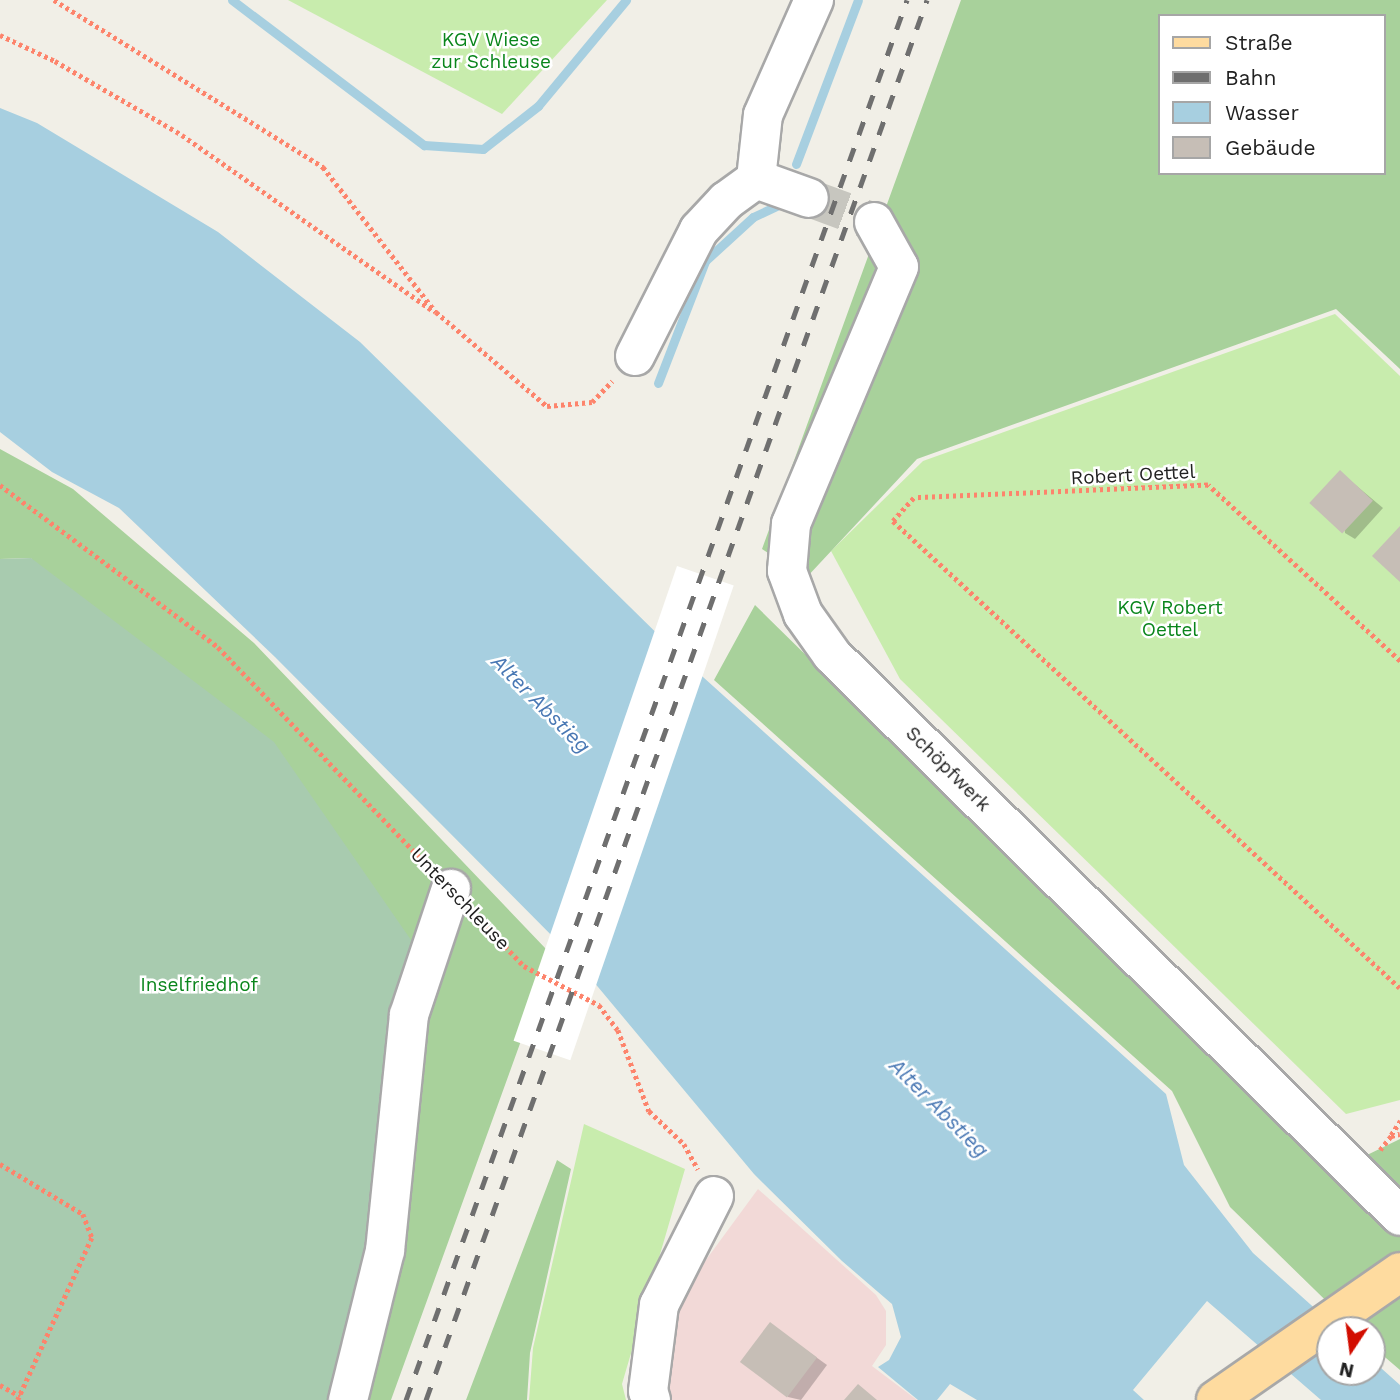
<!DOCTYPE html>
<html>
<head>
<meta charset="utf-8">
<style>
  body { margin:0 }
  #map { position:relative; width:1400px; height:1400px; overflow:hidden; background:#f1efe7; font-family:"Work Sans",sans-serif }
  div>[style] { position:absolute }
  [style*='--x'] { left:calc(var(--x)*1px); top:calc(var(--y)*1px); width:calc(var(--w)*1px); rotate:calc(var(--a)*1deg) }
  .commercial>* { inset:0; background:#f2d9d7 }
  .grass>* { inset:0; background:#c8ecad }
  .forest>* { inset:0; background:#a8d19b }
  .cemetery>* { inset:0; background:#a8cbaf }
  .water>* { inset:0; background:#a7cfe0 }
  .pier>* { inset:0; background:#fff; transform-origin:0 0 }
  .shadow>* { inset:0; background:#0003 }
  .stream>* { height:9px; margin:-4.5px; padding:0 4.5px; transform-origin:4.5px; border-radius:4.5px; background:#a7cfe0 }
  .building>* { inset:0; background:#c6beb6; transform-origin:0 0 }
  .minor-tunnel>* { height:38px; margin-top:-19px; transform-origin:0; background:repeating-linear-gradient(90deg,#c7c6bf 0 38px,transparent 0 57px) }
  .path>* { height:4.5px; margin-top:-2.25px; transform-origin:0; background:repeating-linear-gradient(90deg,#fd846c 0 3.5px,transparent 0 7px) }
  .roads { filter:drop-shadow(2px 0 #a8a8a8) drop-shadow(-2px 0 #a8a8a8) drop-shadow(0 2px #a8a8a8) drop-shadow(0 -2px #a8a8a8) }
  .minor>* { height:38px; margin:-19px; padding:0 19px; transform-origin:19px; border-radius:19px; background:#fff }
  .major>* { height:38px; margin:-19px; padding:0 19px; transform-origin:19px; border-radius:19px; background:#fedb9f }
  .rail>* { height:5px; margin-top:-2.5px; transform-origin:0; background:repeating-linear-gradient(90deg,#6f6f6f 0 14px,transparent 0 28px) }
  span { translate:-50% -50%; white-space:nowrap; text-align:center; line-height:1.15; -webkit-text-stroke:5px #fff; paint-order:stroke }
  .park-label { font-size:19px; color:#09851b }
  .street-label { font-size:19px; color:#212121 }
  .water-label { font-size:21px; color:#4978b4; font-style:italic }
  .legend { position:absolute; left:1158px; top:14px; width:228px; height:161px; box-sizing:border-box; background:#fff; border:2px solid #a6a6a6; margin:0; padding:9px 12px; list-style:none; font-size:21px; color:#212121 }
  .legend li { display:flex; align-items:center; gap:14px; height:35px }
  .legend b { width:35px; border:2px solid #a6a6a6 }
  .north { position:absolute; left:1316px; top:1316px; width:70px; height:70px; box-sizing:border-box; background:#fff; border:2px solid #a6a6a6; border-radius:50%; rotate:193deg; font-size:19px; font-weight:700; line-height:28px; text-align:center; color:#212121 }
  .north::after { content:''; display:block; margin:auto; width:24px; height:32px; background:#d20d00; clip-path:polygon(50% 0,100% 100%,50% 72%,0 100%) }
</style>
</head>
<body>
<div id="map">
  <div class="commercial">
    <i style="clip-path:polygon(758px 1189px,876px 1295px,886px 1311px,886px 1345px,872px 1366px,917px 1400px,669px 1400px,663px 1376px,673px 1326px,692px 1279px)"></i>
  </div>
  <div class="grass">
    <i style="clip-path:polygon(288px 0,607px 0,502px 114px)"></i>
    <i style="clip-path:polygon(1335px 314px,1400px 376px,1400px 1100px,1346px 1114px,900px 679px,831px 551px,923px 461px)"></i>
    <i style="clip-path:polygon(584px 1124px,685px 1169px,622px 1384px,626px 1400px,529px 1400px,533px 1348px)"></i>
  </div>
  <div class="forest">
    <i style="clip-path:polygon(evenodd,961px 0,1400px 0,1400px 369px,1336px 309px,917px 459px,806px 578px,762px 549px,961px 0,1160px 16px,1384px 16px,1384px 173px,1160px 173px,1160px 16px)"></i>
    <i style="clip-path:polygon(0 449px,73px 489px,254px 643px,546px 949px,539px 991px,391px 1400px,337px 1400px,31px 558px,0 559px)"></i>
    <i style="clip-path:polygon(755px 605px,1332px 1172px,1400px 1139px,1400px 1370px,1372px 1346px,1372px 1330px,1356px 1330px,1230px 1207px,1172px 1091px,714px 680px)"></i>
    <i style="clip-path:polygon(557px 1160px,571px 1169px,530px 1353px,527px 1400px,466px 1400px)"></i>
  </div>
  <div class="cemetery">
    <i style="clip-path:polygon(31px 558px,274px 742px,411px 940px,396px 1008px,370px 1244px,337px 1400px,0 1400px,0 559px)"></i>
  </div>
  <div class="water">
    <i style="clip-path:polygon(0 108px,37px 123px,218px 232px,360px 342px,683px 659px,1166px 1094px,1184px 1165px,1253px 1253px,1339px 1330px,1330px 1330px,1330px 1372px,1372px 1372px,1372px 1360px,1400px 1385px,1400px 1400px,1321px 1400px,1207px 1301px,1133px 1390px,1144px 1400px,977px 1400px,950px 1384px,937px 1400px,918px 1400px,878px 1367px,889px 1360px,901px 1337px,892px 1304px,842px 1261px,754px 1174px,573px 957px,275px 657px,119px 508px,52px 472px,0 432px)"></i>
  </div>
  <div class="pier">
    <i style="left:677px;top:566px;width:60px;height:502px;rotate:19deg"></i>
  </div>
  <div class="shadow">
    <i style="clip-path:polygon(1340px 472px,1383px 508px,1355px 539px,1345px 533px)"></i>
    <i style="clip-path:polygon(770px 1324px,827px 1365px,801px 1400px,788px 1397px)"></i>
  </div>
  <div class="stream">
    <i style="--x:232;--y:0;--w:241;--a:37.1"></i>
    <i style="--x:424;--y:145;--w:59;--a:3.9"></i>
    <i style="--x:483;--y:149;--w:70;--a:-38"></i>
    <i style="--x:538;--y:106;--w:138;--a:-50.3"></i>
    <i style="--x:796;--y:164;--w:175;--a:-69.3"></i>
    <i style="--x:658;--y:383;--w:131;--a:-68.9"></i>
    <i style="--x:705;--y:261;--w:65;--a:-42.5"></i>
    <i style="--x:753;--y:217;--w:26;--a:-25"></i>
  </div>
  <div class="building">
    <i style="left:1340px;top:470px;width:45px;height:45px;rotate:43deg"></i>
    <i style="clip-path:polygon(1400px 526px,1400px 582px,1372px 556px)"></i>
    <i style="left:770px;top:1322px;width:59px;height:50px;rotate:37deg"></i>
    <i style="clip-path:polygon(858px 1384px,877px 1400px,844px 1400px)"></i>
  </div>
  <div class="minor-tunnel">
    <i style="--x:809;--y:198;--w:69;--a:20.3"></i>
  </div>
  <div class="path">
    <i style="--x:54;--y:0;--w:317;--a:31.8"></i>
    <i style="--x:323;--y:167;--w:184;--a:52.1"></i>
    <i style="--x:436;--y:312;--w:145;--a:40.3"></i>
    <i style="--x:547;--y:406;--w:45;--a:-5.1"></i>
    <i style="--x:592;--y:402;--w:29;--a:-46"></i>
    <i style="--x:0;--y:35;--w:61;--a:25.3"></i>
    <i style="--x:55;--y:61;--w:147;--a:30.2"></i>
    <i style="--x:182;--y:135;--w:305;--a:35"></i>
    <i style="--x:0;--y:485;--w:272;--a:36.6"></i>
    <i style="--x:218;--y:647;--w:305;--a:46.2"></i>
    <i style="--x:1400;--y:661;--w:260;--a:-137.5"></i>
    <i style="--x:1208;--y:485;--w:294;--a:177.5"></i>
    <i style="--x:914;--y:498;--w:31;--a:132"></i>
    <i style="--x:893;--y:521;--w:689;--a:42.65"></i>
    <i style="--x:476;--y:916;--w:69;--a:46.2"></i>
    <i style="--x:524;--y:966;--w:85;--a:27.5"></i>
    <i style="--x:599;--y:1005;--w:31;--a:53"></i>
    <i style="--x:618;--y:1030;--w:87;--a:69.1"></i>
    <i style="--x:649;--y:1111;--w:48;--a:43.3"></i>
    <i style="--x:684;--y:1144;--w:29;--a:61"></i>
    <i style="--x:1391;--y:1135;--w:17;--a:-57"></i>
    <i style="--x:1380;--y:1150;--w:18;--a:-52"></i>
    <i style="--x:1391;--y:1136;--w:9;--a:-13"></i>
    <i style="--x:0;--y:1164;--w:97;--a:31.1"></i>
    <i style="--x:83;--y:1214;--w:26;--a:69"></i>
    <i style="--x:92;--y:1238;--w:178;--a:114.6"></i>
    <i style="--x:0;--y:1385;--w:23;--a:29"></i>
  </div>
  <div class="roads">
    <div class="minor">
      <i style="--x:756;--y:179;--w:64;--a:-83.8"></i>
      <i style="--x:763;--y:115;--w:126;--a:-66.1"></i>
      <i style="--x:874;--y:222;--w:51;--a:60.9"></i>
      <i style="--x:899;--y:267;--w:279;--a:112.8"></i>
      <i style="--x:791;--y:524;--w:47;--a:94.9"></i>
      <i style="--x:787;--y:571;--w:46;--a:69.6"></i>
      <i style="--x:803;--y:614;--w:50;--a:54.7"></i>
      <i style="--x:832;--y:655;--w:798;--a:44.64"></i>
      <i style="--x:635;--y:356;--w:141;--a:-63.1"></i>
      <i style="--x:699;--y:230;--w:40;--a:-47"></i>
      <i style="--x:726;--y:201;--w:37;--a:-36"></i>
      <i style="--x:756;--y:179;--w:56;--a:19.7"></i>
      <i style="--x:348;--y:1400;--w:154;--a:-76.1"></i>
      <i style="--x:385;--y:1251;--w:237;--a:-84.2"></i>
      <i style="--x:409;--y:1015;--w:133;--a:-71.6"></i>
      <i style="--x:651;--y:1400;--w:9;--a:-108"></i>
      <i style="--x:648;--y:1391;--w:87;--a:-82.7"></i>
      <i style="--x:659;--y:1305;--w:122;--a:-63.2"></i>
    </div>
    <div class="major">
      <i style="--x:1216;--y:1400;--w:224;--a:-34.8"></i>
    </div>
  </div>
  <div class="rail">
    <i style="--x:406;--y:1400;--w:1487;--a:-70.31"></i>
    <i style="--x:426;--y:1400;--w:1487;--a:-70.31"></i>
  </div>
  <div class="park-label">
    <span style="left:491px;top:51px">KGV Wiese<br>zur Schleuse</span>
    <span style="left:1170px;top:619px">KGV Robert<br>Oettel</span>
    <span style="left:199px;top:985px">Inselfriedhof</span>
  </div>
  <div class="street-label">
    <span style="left:1133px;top:475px;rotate:-3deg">Robert Oettel</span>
    <span style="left:948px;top:769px;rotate:45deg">Schöpfwerk</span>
    <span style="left:460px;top:899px;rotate:46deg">Unterschleuse</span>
  </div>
  <div class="water-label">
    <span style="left:541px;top:704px;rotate:45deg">Alter Abstieg</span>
    <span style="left:939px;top:1108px;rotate:45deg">Alter Abstieg</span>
  </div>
  <ul class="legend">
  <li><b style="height:9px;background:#fedb9f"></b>Straße</li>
  <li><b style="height:9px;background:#6f6f6f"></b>Bahn</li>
  <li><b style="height:19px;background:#a7cfe0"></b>Wasser</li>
  <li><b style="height:19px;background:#c6beb6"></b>Gebäude</li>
  </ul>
  <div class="north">N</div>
</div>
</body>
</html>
